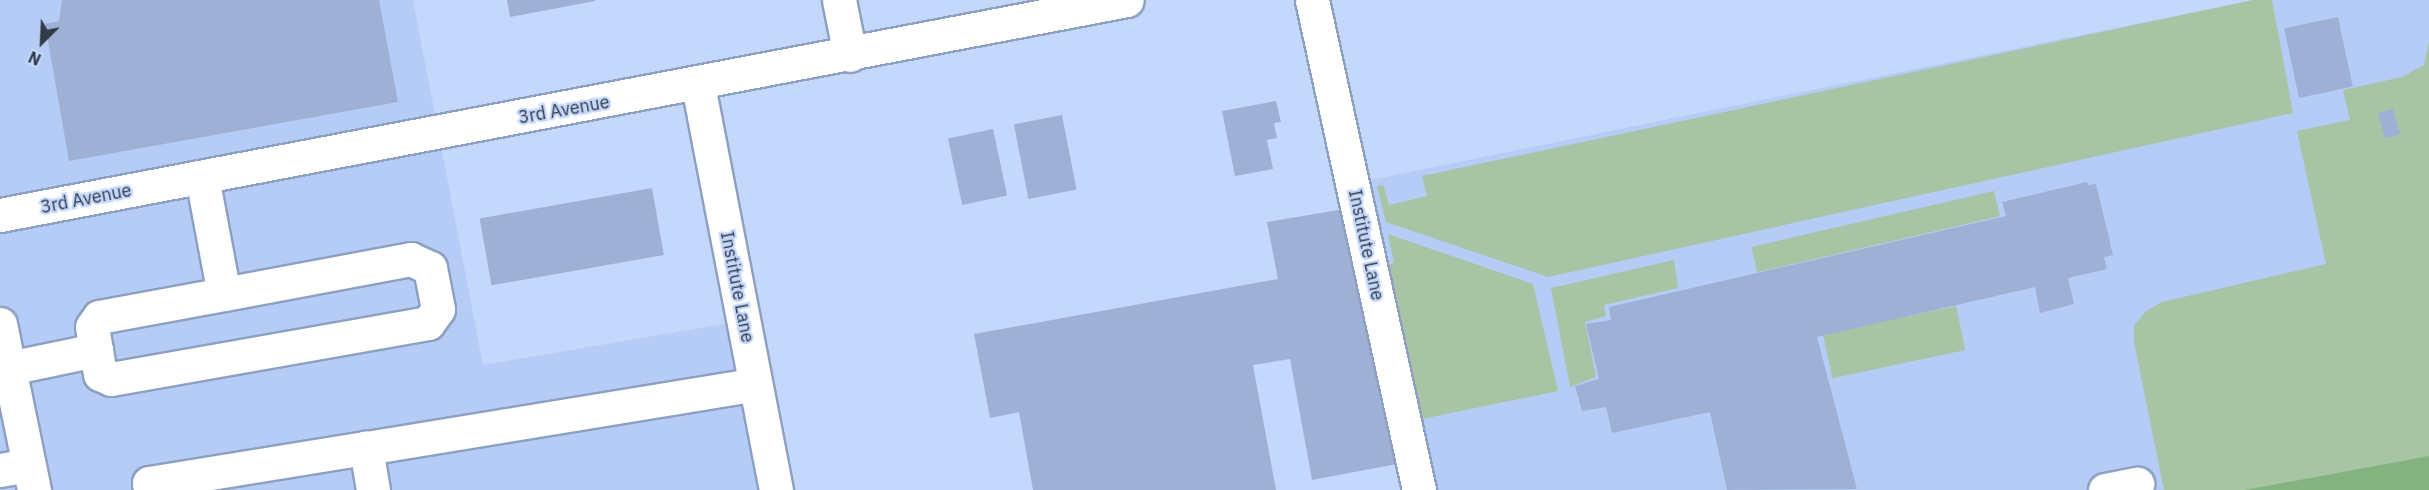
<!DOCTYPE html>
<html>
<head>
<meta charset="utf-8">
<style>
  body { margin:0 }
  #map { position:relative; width:2429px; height:490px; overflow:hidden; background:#c4d8fc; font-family:"IBM Plex Sans",sans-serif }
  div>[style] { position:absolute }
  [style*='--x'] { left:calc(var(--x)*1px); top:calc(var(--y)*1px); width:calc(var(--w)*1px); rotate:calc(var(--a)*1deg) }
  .built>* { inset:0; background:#b5ccf6 }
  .green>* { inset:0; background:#a7c4a4; transform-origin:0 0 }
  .forest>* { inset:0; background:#83b47f }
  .building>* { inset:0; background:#9eb1d4; transform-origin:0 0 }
  .roads { filter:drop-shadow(2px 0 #8da0c2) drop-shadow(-2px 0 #8da0c2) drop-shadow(0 2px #8da0c2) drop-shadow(0 -2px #8da0c2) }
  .minor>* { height:33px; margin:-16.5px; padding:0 16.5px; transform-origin:16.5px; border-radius:16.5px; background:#fff }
  .major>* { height:33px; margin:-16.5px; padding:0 16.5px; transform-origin:16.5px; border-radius:16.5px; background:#fff }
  span { translate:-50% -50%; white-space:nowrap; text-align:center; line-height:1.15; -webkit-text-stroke:4.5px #c4d8fc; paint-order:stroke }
  .street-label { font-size:18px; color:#323a48 }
  .north { position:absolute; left:12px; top:12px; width:60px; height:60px; -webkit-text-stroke:4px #c4d8fc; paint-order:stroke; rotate:204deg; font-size:16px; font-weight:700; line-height:24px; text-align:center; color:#323a48 }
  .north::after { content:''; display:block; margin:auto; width:21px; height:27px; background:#323a48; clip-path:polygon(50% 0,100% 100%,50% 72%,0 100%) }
</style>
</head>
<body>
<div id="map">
  <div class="built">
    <i style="clip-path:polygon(0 0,413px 0,483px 365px,736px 322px,765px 490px,0 490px)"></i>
    <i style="clip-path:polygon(2253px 0,2429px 0,2429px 490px,1422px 490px,1361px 182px)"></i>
  </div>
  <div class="green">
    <i style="clip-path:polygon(2253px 0,2272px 0,2293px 113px,1548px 277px,1386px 222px,1377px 186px,1383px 185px,1389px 205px,1427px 196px,1422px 176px)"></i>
    <i style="clip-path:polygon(2429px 41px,2429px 459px,2249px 490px,2164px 490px,2134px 342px,2134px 326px,2145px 312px,2162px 302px,2326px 264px,2297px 131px,2350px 120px,2343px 90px,2402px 77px,2424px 65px)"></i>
    <i style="left:1994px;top:191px;width:26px;height:249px;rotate:77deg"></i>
    <i style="clip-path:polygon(1388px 234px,1533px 284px,1558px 391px,1422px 419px,1386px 265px,1394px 263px)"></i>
    <i style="clip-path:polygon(1674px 260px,1678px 288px,1604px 305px,1606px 316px,1585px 322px,1596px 377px,1570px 387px,1551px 288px)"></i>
    <i style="left:1956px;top:306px;width:45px;height:136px;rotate:78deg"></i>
  </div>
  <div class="forest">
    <i style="clip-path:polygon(2429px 456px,2429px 490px,2245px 490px)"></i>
  </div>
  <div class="building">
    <i style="clip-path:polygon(62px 0,379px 0,398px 102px,69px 161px,45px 24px,59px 21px)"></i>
    <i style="clip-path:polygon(507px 0,595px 0,595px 1px,510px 17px)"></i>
    <i style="left:2338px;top:17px;width:71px;height:55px;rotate:78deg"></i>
    <i style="clip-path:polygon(1276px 101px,1281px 122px,1274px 123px,1277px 138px,1267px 140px,1273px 169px,1235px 176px,1222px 111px)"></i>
    <i style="left:2393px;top:109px;width:26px;height:16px;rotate:74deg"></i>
    <i style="left:1062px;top:115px;width:76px;height:49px;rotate:79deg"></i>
    <i style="left:993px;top:129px;width:68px;height:46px;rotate:78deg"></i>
    <i style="clip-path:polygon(2087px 182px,2088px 185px,2096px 184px,2113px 255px,2104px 257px,2107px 269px,2068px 278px,2074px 304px,2040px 313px,2035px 287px,1817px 337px,1857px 489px,1727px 490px,1710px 412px,1612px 433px,1606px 407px,1582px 411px,1575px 386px,1599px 379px,1586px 324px,1611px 320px,1609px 307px,2006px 216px,2002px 202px)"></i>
    <i style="left:652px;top:188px;width:68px;height:175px;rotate:80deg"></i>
    <i style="clip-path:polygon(1350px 208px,1397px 464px,1312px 480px,1290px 359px,1253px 365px,1276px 490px,1033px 490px,1019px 412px,990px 418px,974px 334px,1278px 279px,1267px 222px)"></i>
  </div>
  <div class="roads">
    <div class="minor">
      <i style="--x:839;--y:0;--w:56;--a:78.7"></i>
      <i style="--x:1312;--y:0;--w:502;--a:77.68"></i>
      <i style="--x:698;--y:85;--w:412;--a:79.1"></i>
      <i style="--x:202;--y:177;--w:119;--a:79.4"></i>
      <i style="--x:224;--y:294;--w:127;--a:169.6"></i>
      <i style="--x:99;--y:317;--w:12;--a:125"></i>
      <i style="--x:92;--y:327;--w:48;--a:80.3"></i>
      <i style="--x:100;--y:374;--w:12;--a:24"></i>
      <i style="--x:111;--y:379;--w:322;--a:-10"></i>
      <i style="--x:428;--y:323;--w:17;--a:-54"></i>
      <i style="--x:438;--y:309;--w:42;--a:-101"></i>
      <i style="--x:430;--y:268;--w:21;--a:-155"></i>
      <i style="--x:411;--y:259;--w:190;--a:169.4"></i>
      <i style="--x:0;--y:215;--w:1147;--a:-10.8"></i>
      <i style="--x:9;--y:368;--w:89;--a:-11.7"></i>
      <i style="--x:0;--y:470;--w:29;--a:-10"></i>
      <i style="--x:150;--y:490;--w:7;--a:-98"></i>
      <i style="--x:149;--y:483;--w:220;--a:-9.2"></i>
      <i style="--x:373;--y:490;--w:43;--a:-99.5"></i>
      <i style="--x:366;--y:448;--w:394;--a:-9.3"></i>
      <i style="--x:2105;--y:490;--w:33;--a:-11"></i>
    </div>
    <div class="major">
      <i style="--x:0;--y:324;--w:169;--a:78.4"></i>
    </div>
  </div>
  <div class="street-label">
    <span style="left:564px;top:110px;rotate:-10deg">3rd Avenue</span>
    <span style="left:86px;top:199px;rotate:-11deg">3rd Avenue</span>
    <span style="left:1366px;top:245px;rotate:78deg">Institute Lane</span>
    <span style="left:737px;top:287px;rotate:79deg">Institute Lane</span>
  </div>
  <div class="north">N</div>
</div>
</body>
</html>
